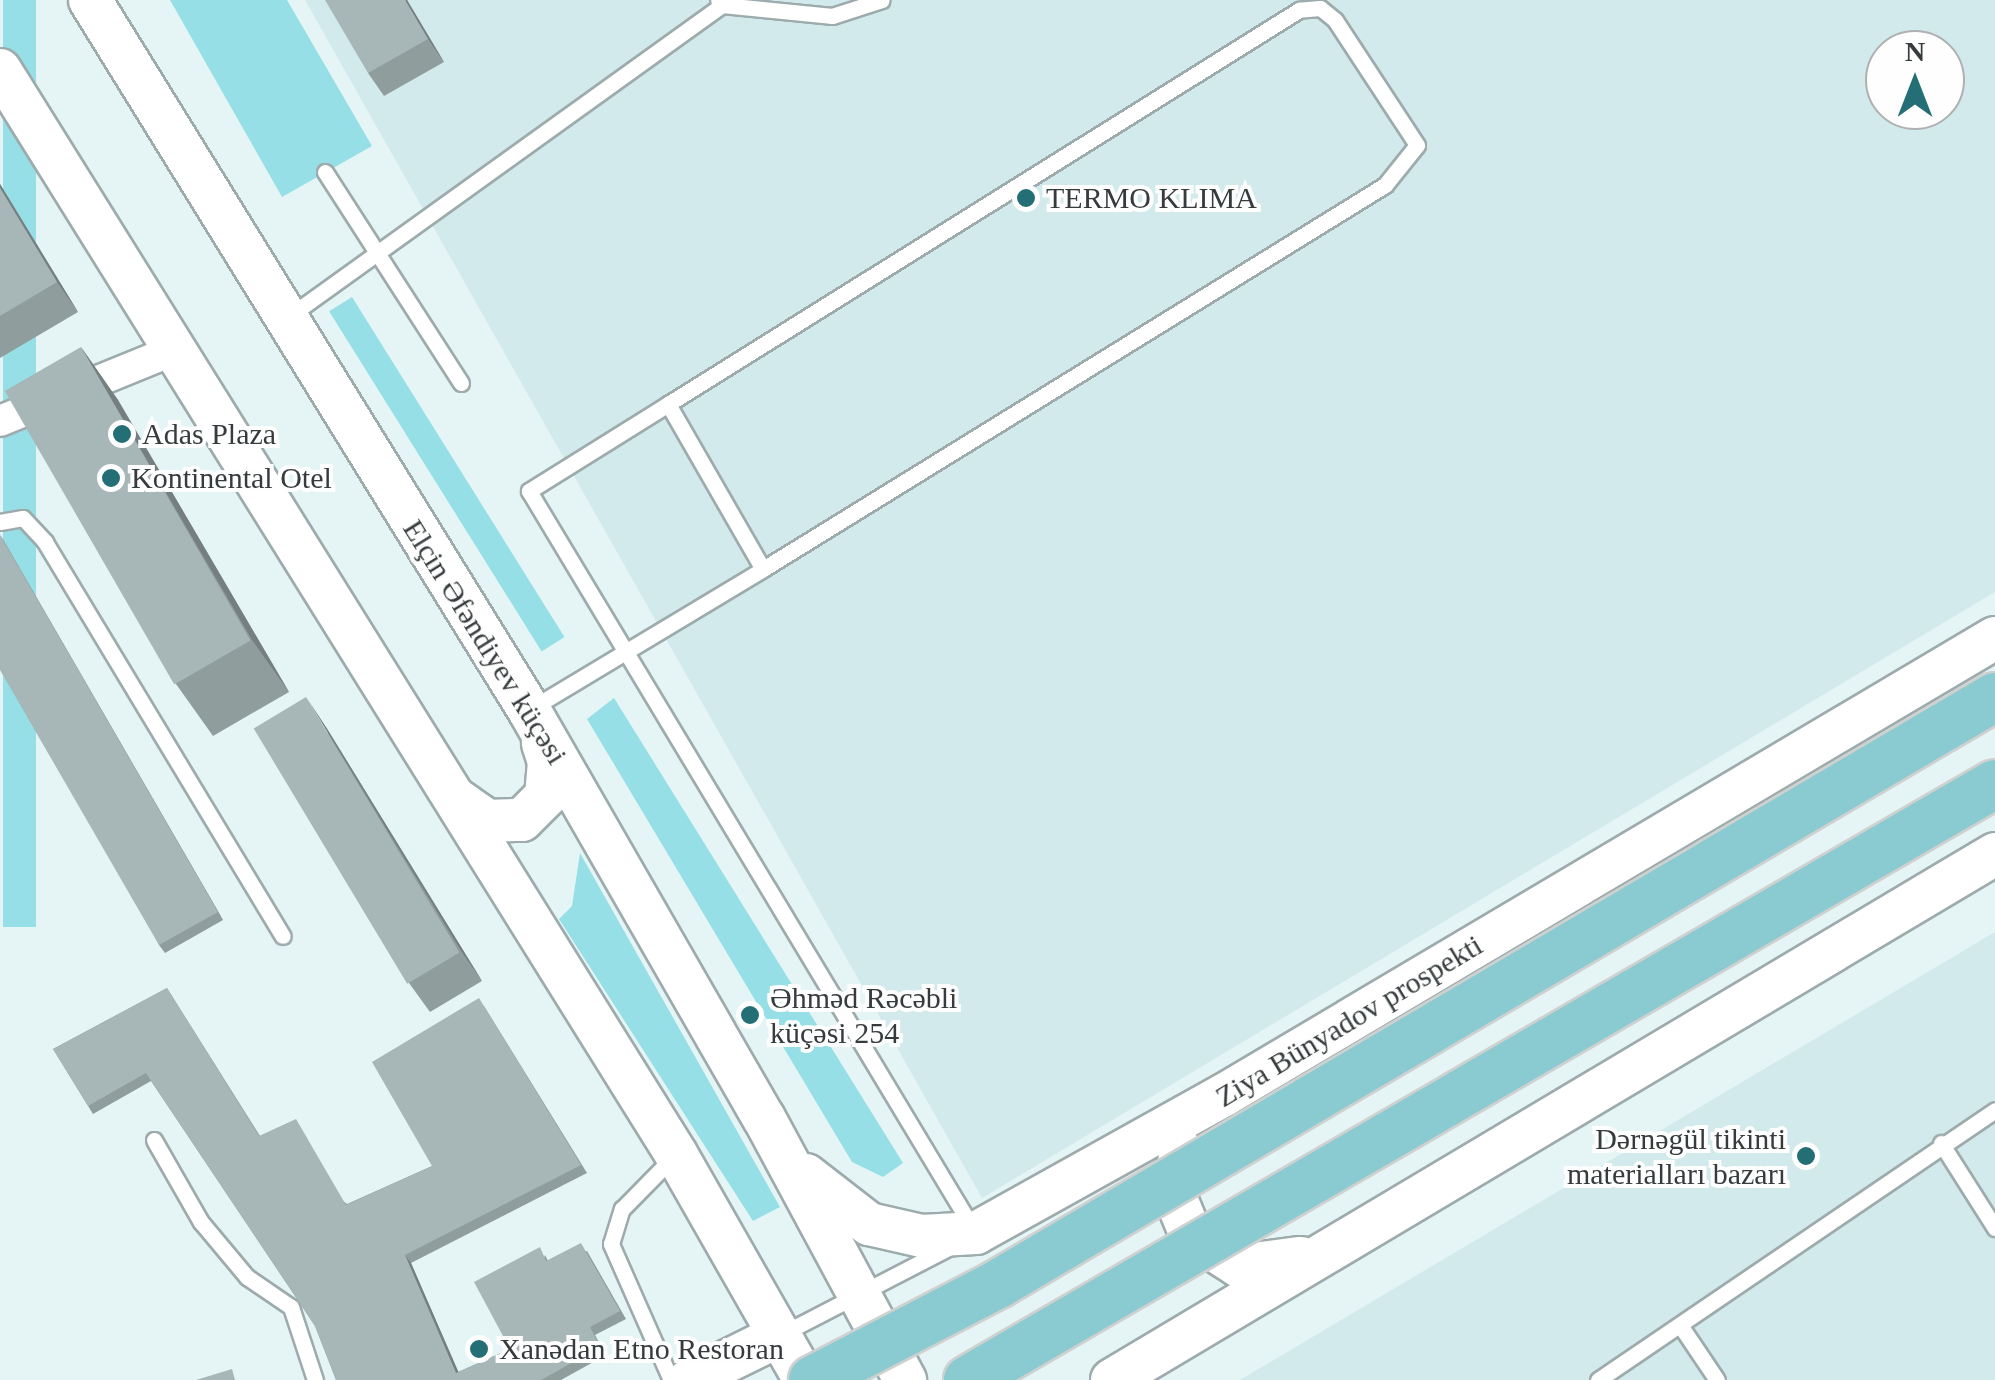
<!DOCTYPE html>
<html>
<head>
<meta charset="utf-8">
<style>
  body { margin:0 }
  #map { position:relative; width:1995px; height:1380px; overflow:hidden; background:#e5f5f6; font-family:Georgia,serif }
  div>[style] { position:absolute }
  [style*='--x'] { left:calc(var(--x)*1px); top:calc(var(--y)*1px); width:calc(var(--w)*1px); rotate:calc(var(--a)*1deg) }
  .built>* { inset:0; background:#d2eaec }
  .green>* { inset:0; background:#96dfe6; transform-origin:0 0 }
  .roads { filter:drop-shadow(2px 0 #9dabad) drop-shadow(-2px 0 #9dabad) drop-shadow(0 2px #9dabad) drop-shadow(0 -2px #9dabad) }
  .lane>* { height:15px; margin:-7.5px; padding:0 7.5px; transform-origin:7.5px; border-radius:7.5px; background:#fff }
  .street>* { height:30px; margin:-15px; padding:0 15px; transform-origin:15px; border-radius:15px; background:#fff }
  .secondary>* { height:42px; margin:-21px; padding:0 21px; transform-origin:21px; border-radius:21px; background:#fff }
  .bridges { filter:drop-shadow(2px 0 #cfd0d0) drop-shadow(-2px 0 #cfd0d0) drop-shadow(0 2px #cfd0d0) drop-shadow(0 -2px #cfd0d0) }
  .primary-bridge>* { height:48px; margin:-24px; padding:0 24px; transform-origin:24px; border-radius:24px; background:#8acbd1 }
  .wall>* { inset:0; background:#909d9d }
  .shaded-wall>* { inset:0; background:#757f80 }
  .building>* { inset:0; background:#a7b6b7; transform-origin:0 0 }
  .dots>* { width:28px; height:28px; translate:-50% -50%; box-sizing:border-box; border:5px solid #fefefe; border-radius:50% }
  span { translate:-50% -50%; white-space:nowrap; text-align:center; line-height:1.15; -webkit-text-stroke:8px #fefefe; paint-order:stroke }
  .poi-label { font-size:30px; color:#363c3d }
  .left { translate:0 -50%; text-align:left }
  .right { translate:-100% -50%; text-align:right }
  .street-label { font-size:30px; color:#363c3d }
  .north { position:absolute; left:1865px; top:30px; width:100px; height:100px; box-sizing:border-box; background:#fefefe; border:2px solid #aeb0b1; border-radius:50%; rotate:0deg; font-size:28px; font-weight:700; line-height:40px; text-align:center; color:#363c3d }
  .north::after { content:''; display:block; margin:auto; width:35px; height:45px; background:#246f75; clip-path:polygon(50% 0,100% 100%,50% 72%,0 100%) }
</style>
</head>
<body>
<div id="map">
  <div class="built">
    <i style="clip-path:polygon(evenodd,305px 0,1995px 0,1995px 592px,982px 1198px,305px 0,1885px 50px,1945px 50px,1945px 110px,1885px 110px,1885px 50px)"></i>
    <i style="clip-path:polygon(1995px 932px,1995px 1380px,1240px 1380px)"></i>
  </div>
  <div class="green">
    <i style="left:3px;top:0;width:33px;height:927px"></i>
    <i style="clip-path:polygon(170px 0,287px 0,372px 146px,282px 197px)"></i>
    <i style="left:352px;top:297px;width:401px;height:27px;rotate:58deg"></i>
    <i style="clip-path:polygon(614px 698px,903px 1163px,883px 1177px,852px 1162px,587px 719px)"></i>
    <i style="clip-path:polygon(580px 853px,780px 1207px,753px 1221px,559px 919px,572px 906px)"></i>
  </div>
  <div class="roads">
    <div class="lane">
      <i style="--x:725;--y:0;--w:6;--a:121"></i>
      <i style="--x:722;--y:5;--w:111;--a:5.7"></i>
      <i style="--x:832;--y:16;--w:52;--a:-17.7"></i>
      <i style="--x:325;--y:172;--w:251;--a:57.2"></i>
      <i style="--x:288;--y:317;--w:535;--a:-35.71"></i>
      <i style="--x:722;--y:5;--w:6;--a:-129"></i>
      <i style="--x:668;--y:404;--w:164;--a:148"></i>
      <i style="--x:529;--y:491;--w:859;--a:58.96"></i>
      <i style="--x:0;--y:522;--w:23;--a:-10"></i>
      <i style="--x:23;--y:518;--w:33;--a:47"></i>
      <i style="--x:45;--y:542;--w:460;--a:58.9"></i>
      <i style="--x:532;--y:708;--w:270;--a:-31"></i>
      <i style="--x:763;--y:569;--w:731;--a:-31.69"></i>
      <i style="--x:1385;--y:185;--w:51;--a:-51.3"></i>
      <i style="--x:1417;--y:145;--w:149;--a:-123.3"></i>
      <i style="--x:1335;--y:20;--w:19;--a:-141"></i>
      <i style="--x:1320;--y:8;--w:21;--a:175"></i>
      <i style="--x:1299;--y:10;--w:744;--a:148.02"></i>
      <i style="--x:668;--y:404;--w:190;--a:60.1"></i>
      <i style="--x:154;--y:1140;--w:95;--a:60.2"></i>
      <i style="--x:201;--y:1222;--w:72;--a:50.1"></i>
      <i style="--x:247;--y:1277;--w:53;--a:34.3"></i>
      <i style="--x:291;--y:1307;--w:77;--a:71.8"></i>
      <i style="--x:1941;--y:1143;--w:101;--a:57.6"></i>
      <i style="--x:1680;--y:1325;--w:66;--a:56.1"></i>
      <i style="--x:784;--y:1333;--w:187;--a:-27.4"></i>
      <i style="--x:671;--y:1380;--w:149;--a:-113.8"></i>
      <i style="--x:611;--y:1244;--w:37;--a:-73"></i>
      <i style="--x:622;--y:1209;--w:74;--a:-45.5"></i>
      <i style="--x:1598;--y:1380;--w:480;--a:-34.2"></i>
    </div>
    <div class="street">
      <i style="--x:0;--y:421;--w:188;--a:-22.2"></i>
    </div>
    <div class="secondary">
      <i style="--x:90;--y:0;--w:835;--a:58.27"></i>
      <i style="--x:529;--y:710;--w:471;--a:60.1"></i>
      <i style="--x:764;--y:1118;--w:298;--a:61.7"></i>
      <i style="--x:0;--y:70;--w:1278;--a:58.05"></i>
      <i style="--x:676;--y:1154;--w:260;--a:60.3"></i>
      <i style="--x:456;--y:799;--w:38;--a:35"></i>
      <i style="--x:487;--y:821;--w:35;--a:-2"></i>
      <i style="--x:522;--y:820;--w:34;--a:-45"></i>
      <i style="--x:546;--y:796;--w:34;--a:-85"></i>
      <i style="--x:549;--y:762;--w:20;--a:-108"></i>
      <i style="--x:1182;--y:1151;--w:39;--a:105"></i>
      <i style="--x:1172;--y:1189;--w:50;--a:67.6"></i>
      <i style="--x:1191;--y:1235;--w:57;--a:32.9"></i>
      <i style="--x:1239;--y:1266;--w:62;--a:-7.5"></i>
      <i style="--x:806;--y:1175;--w:80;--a:37.9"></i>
      <i style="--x:869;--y:1224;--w:54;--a:12.8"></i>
      <i style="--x:922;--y:1236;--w:54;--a:-3.2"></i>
      <i style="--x:976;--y:1233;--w:284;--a:-29.1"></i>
      <i style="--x:1224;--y:1095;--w:896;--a:-30.66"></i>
      <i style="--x:689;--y:1380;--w:102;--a:-26.3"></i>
      <i style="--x:1112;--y:1380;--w:1028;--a:-30.78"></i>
    </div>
  </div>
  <div class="bridges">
    <div class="primary-bridge">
      <i style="--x:813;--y:1380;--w:208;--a:-27.4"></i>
      <i style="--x:998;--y:1284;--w:1157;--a:-30.49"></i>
      <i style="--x:968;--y:1380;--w:1187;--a:-30.13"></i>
    </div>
  </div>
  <div class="wall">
    <i style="clip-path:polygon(407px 0,444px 62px,384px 96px,368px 73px)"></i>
    <i style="clip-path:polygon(0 184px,78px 312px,0 358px)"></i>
    <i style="clip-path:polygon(81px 347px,118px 400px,289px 692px,213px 736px,176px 684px)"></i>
    <i style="clip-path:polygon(0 534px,223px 920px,165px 953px,159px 945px)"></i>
    <i style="clip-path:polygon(326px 727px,482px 981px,430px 1012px,409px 983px)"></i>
    <i style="clip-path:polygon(167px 988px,260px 1136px,347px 1204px,432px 1166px,484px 1006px,587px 1173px,411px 1263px,458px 1372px,510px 1349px,545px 1255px,548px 1261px,587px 1251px,626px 1319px,595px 1335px,606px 1355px,561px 1380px,336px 1380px,315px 1326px,151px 1081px,93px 1114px,53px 1049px)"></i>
  </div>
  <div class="shaded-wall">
    <i style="clip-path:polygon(405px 0,407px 0,444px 62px,428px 39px)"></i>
    <i style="clip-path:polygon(0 184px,78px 312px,57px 282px,0 188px)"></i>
    <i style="clip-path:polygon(81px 347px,118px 400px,289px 692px,252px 640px)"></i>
    <i style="clip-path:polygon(0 534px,223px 920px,218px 912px)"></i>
    <i style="clip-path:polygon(306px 697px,326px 727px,482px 981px,461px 951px)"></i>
    <i style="clip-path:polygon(405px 1255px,411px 1263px,462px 1380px,456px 1373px)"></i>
  </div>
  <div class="building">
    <i style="clip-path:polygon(325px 0,405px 0,428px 39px,368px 73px)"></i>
    <i style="clip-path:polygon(0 188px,57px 282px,0 316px)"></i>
    <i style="left:81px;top:347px;width:339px;height:88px;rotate:60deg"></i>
    <i style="clip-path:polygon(0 535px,218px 912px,159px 945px,0 670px)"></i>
    <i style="left:306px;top:697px;width:298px;height:61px;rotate:59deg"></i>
    <i style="clip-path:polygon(167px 988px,259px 1136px,296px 1119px,346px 1205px,432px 1166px,372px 1062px,479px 998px,581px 1165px,405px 1255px,456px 1373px,510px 1349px,474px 1282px,540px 1247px,546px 1261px,581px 1243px,620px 1311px,590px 1327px,600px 1347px,541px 1380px,336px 1380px,315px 1326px,146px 1073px,88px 1106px,53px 1049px)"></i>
    <i style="clip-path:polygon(232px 1369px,235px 1380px,196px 1380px)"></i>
  </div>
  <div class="dots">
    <i style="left:1026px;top:198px;background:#246f75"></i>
    <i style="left:122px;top:434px;background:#246f75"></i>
    <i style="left:111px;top:478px;background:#246f75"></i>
    <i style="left:750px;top:1015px;background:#246f75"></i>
    <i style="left:1806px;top:1156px;background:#246f75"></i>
    <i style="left:479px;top:1349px;background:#246f75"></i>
  </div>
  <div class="poi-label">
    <span class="left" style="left:1046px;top:198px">TERMO KLIMA</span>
    <span class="left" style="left:142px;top:434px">Adas Plaza</span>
    <span class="left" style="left:131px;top:478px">Kontinental Otel</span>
    <span class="left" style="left:770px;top:1015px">Əhməd Rəcəbli<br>küçəsi 254</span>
    <span class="right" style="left:1786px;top:1156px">Dərnəgül tikinti<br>materialları bazarı</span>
    <span class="left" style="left:499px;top:1349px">Xanədan Etno Restoran</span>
  </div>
  <div class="street-label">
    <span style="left:485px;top:642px;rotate:58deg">Elçin Əfəndiyev küçəsi</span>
    <span style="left:1349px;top:1021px;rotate:-31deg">Ziya Bünyadov prospekti</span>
  </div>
  <div class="north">N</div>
</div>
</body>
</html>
